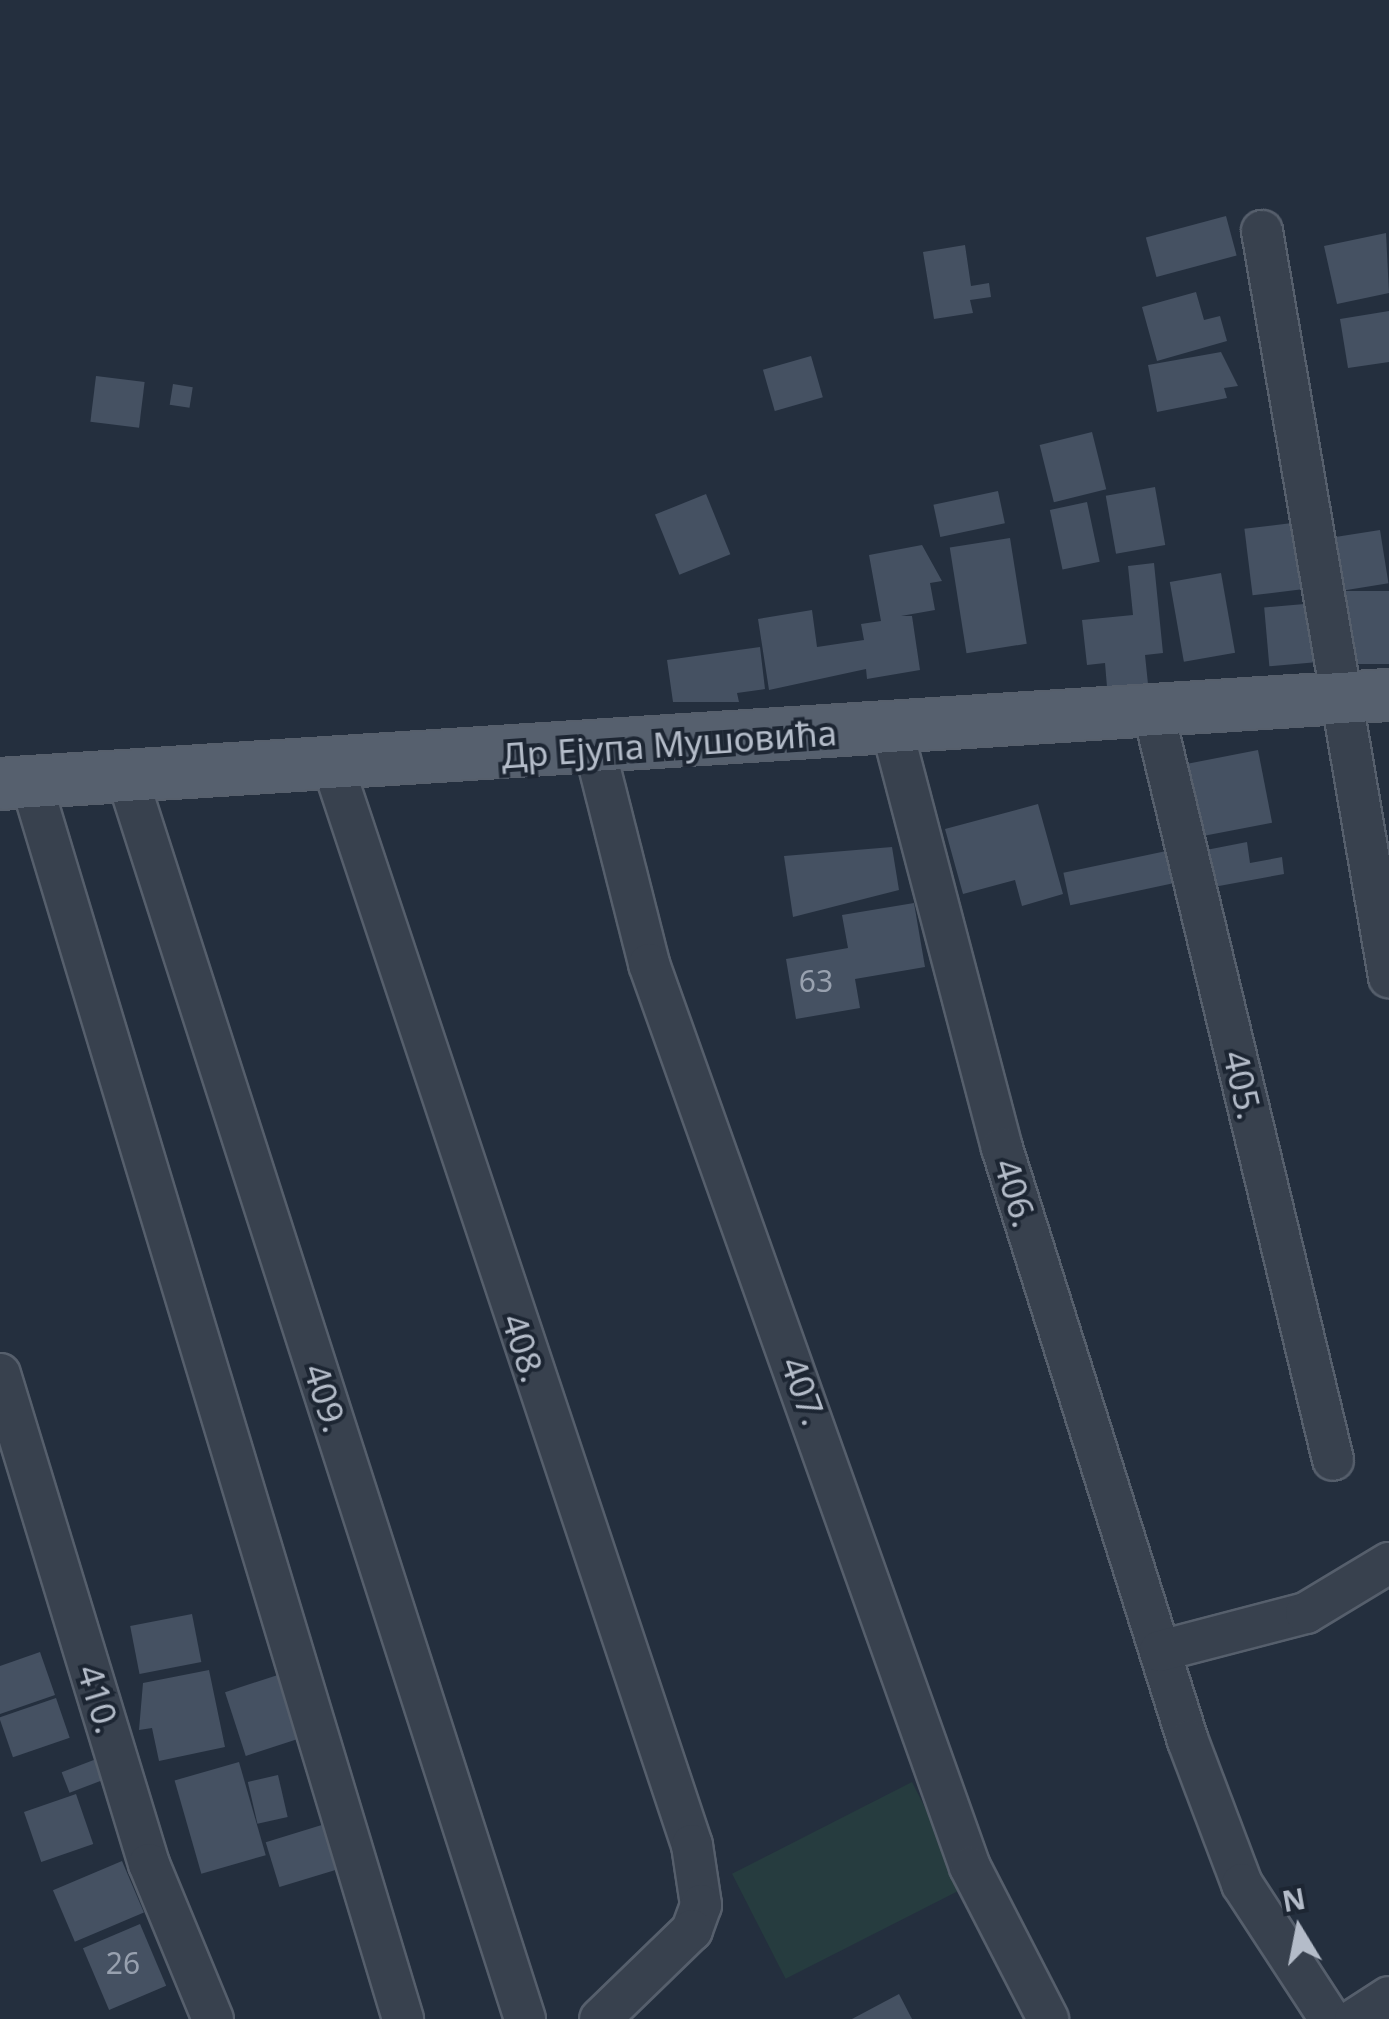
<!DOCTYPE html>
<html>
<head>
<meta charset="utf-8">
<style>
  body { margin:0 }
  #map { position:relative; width:1389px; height:2019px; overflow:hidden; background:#242f3e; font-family:"Noto Sans",sans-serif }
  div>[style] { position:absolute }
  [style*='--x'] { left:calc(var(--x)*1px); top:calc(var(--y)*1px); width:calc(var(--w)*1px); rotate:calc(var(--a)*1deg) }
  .green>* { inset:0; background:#263c3f; transform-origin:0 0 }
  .building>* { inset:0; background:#455162; transform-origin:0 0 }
  .roads { filter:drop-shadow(2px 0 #565f6c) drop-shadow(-2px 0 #565f6c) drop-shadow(0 2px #565f6c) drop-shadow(0 -2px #565f6c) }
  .minor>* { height:40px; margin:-20px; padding:0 20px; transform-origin:20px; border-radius:20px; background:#38414e }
  .major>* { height:50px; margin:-25px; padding:0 25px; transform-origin:25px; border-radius:25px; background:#56606e }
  span { translate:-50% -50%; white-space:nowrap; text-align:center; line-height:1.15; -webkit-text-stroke:8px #1d2633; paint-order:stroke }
  .number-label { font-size:30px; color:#98a1af }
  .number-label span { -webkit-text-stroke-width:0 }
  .street-label { font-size:35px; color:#b4bcc9 }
  .north { position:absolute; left:1249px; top:1879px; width:100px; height:100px; -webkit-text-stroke:8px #1d2633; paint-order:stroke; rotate:350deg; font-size:28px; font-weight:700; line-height:40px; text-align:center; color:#b4bcc9 }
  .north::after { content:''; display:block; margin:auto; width:35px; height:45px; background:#b4bcc9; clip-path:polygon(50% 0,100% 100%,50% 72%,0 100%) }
</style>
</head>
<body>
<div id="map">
  <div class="green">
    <i style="left:912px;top:1782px;width:118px;height:202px;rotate:63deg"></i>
  </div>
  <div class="building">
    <i style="left:1226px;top:216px;width:41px;height:83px;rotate:75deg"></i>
    <i style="clip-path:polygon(1386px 233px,1389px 293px,1337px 304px,1324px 246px)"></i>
    <i style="clip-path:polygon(965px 245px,971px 286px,989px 283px,991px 297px,970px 300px,973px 313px,934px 319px,923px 252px)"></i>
    <i style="clip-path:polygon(1196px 292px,1204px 320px,1220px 316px,1227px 341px,1157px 361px,1142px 307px)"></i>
    <i style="clip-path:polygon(1389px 311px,1389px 362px,1348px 368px,1340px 319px)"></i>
    <i style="clip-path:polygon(1221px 352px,1238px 386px,1224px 388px,1227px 398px,1157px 412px,1148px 365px)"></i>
    <i style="left:811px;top:356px;width:43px;height:50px;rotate:74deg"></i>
    <i style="left:96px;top:376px;width:49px;height:46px;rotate:7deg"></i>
    <i style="left:173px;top:384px;width:20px;height:21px;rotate:9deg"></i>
    <i style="left:1092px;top:432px;width:59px;height:54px;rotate:76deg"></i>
    <i style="left:1155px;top:487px;width:59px;height:50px;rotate:80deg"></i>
    <i style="left:998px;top:491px;width:33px;height:66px;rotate:78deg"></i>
    <i style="left:706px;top:494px;width:65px;height:55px;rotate:68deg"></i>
    <i style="left:1087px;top:502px;width:61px;height:38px;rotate:78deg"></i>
    <i style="left:1300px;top:522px;width:67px;height:56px;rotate:83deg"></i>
    <i style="left:1380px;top:530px;width:54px;height:50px;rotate:81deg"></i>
    <i style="left:1010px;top:538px;width:107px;height:61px;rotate:81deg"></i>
    <i style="clip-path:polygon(922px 545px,942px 581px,930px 583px,935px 610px,901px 616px,912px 616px,920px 670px,867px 679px,866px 669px,769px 690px,758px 619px,812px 610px,817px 647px,864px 640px,861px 624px,881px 621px,869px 555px)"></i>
    <i style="clip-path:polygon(1154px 563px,1163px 653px,1145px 655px,1148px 684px,1107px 687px,1105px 663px,1087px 665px,1082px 620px,1133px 615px,1128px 566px)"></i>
    <i style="left:1221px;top:573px;width:81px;height:52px;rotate:80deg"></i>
    <i style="left:1389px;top:591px;width:73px;height:55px;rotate:90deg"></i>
    <i style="left:1316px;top:603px;width:59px;height:52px;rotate:85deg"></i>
    <i style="clip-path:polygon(760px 647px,765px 689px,737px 693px,739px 702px,673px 702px,667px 660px)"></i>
    <i style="left:1258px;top:750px;width:74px;height:73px;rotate:79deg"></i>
    <i style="clip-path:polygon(1038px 804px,1063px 894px,1022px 906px,1015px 880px,963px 894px,945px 829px)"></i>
    <i style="clip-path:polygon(1247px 842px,1250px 863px,1282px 857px,1284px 874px,1208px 888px,1201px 851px)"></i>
    <i style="clip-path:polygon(892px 847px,899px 890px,793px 917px,784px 856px)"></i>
    <i style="left:1171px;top:850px;width:33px;height:110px;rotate:78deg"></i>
    <i style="clip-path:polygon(914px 903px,925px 967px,855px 979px,860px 1008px,796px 1019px,786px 959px,848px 948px,842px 915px)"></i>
    <i style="left:192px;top:1614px;width:49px;height:63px;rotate:79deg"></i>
    <i style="clip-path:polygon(40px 1652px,55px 1695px,0 1714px,0 1666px)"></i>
    <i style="clip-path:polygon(209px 1670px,225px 1747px,159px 1761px,152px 1728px,139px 1730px,143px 1683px)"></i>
    <i style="left:284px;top:1673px;width:67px;height:62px;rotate:72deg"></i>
    <i style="left:56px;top:1698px;width:42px;height:60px;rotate:71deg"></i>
    <i style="left:99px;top:1758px;width:22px;height:40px;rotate:69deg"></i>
    <i style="left:239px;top:1762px;width:97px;height:67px;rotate:74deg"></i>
    <i style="left:278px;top:1775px;width:43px;height:31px;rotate:77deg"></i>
    <i style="left:76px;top:1794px;width:53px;height:55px;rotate:71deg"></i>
    <i style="left:325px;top:1824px;width:47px;height:62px;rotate:73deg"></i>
    <i style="left:122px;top:1861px;width:56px;height:75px;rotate:67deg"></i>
    <i style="left:140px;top:1924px;width:67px;height:62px;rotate:67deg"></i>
    <i style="clip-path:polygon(899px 1994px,912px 2019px,852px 2019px)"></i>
  </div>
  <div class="roads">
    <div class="minor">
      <i style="--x:1262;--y:231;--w:757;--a:80.34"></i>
      <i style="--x:1153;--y:710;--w:771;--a:76.5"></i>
      <i style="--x:892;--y:729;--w:433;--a:75.3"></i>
      <i style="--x:1002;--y:1148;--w:621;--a:72.59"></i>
      <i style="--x:1188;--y:1741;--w:153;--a:69.3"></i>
      <i style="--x:1242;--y:1884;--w:161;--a:56.9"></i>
      <i style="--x:595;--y:750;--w:221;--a:75.8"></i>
      <i style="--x:649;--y:964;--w:958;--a:70.43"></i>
      <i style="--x:970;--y:1867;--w:171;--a:62.8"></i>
      <i style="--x:333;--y:766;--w:1137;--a:71.6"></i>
      <i style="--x:692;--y:1845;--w:61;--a:81.5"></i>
      <i style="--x:701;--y:1905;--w:27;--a:110"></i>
      <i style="--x:692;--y:1930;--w:128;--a:135.9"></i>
      <i style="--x:127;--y:777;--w:1304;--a:72.23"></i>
      <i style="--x:31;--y:782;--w:1292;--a:73.26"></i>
      <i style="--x:0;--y:1374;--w:512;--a:73.09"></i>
      <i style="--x:149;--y:1864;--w:168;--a:67.6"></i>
      <i style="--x:1160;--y:1651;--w:151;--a:-14.6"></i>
      <i style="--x:1306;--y:1613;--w:97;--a:-31.1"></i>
      <i style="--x:1355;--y:2019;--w:40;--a:-32.9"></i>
    </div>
    <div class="major">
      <i style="--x:0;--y:784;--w:1392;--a:-3.67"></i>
    </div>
  </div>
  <div class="number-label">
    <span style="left:816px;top:981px">63</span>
    <span style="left:123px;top:1963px">26</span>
  </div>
  <div class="street-label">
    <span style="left:669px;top:744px;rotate:-4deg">Др Ејупа Мушовића</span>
    <span style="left:1243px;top:1085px;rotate:77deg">405.</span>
    <span style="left:1016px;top:1193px;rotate:73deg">406.</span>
    <span style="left:524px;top:1348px;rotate:72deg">408.</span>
    <span style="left:804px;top:1391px;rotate:70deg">407.</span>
    <span style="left:326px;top:1398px;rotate:72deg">409.</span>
    <span style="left:99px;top:1699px;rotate:73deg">410.</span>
  </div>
  <div class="north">N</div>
</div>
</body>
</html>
